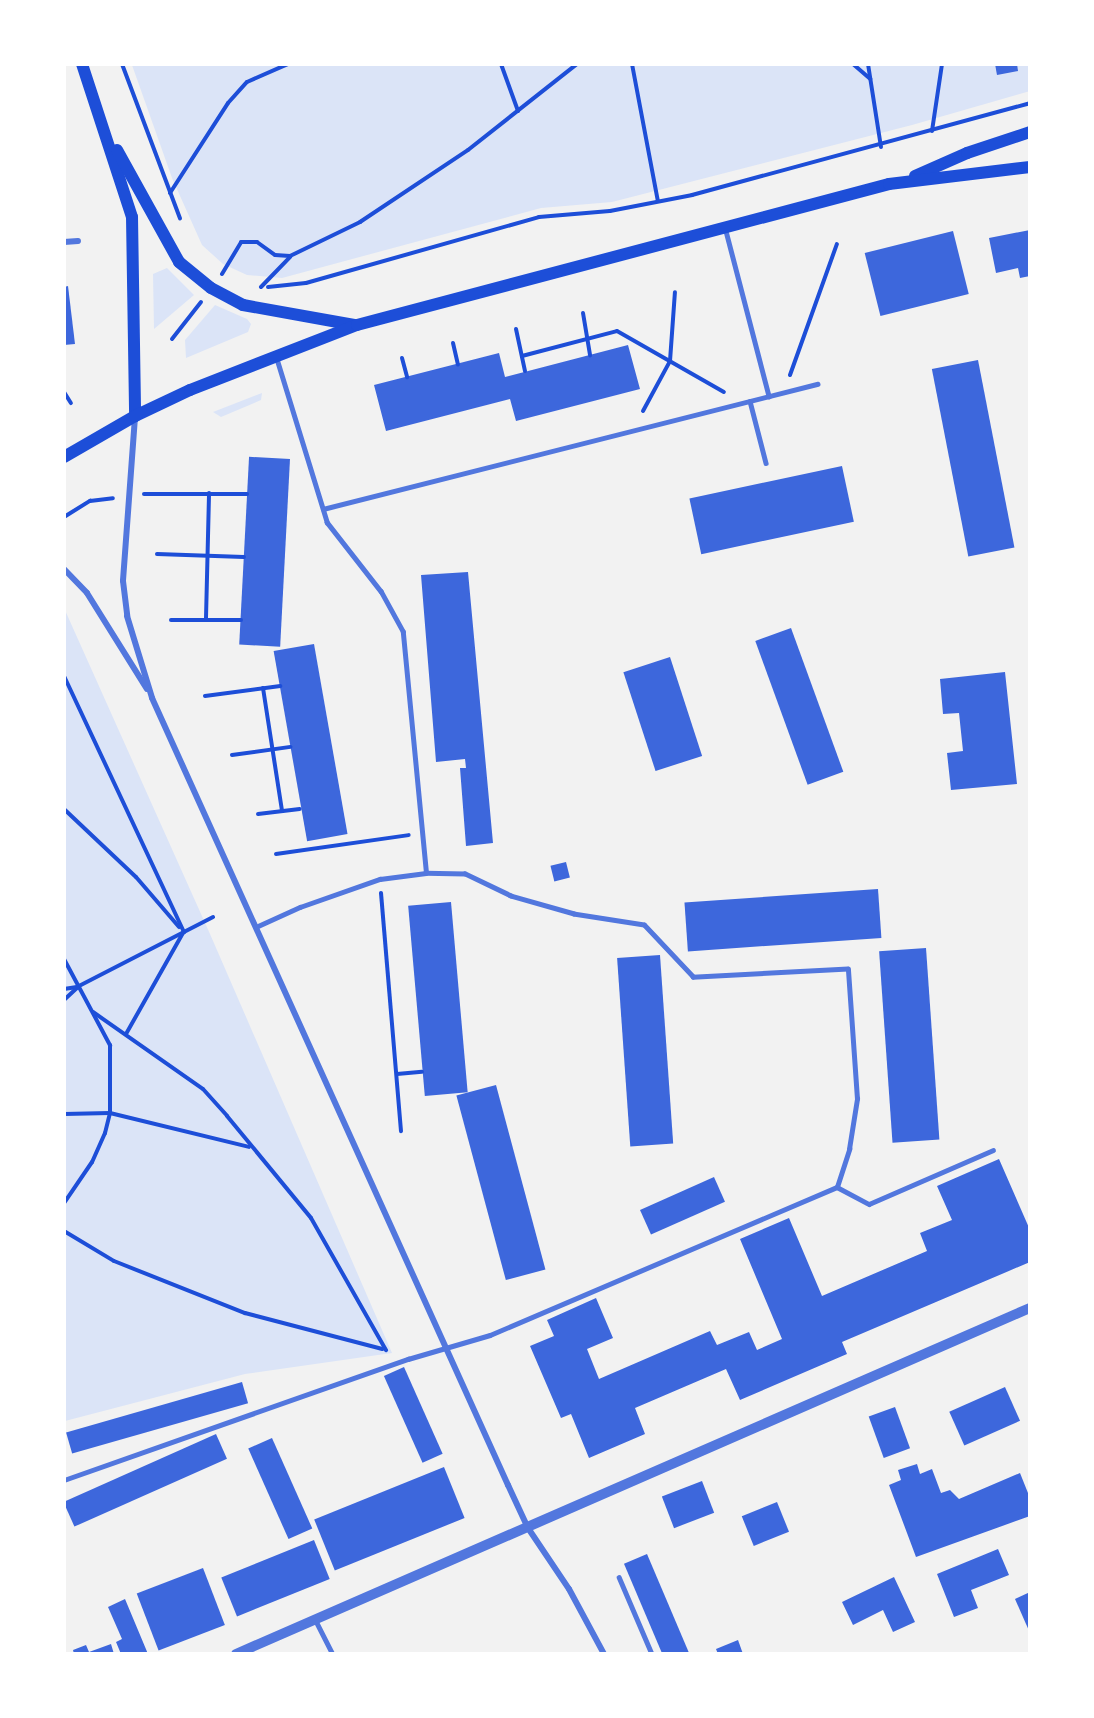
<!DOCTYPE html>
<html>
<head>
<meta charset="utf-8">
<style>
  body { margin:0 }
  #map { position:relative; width:1094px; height:1718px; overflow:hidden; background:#f2f2f2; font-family:"Nunito Sans",sans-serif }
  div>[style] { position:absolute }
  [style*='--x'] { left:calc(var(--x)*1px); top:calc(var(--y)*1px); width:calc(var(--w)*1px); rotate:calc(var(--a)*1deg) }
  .green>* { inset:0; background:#dbe4f7 }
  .building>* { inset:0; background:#3d67dc; transform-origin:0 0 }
  .path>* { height:4px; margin:-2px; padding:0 2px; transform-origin:2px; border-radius:2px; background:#1d4ed8 }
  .service>* { height:4.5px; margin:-2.25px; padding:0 2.25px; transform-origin:2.25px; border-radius:2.25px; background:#5277de }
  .minor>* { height:6px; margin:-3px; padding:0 3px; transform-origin:3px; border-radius:3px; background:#5277de }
  .tertiary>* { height:10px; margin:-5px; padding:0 5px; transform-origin:5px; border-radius:5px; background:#5277de }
  .secondary>* { height:12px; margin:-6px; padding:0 6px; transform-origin:6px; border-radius:6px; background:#1d4ed8 }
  span { translate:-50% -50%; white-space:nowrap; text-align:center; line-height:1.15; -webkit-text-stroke:5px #fff; paint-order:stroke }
  .frame { position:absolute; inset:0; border:66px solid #fff; pointer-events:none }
</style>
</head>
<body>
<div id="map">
  <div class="green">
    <i style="clip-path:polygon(1029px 64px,1030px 91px,912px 125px,612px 202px,541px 208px,282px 278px,247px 275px,223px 264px,202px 245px,172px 178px,132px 65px)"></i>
    <i style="clip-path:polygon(167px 268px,194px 295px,154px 329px,153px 274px)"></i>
    <i style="clip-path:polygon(215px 305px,247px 319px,251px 324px,248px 332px,186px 358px,185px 340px)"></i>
    <i style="clip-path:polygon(262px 393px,261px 400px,221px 417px,213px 412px)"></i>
    <i style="clip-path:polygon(64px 608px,210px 934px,392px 1353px,245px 1374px,65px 1421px)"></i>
  </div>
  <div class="building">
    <i style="clip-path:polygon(995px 64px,1017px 64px,1018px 71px,997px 75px)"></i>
    <i style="clip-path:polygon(1030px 230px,1030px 276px,1020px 278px,1018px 268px,996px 273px,989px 238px)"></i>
    <i style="left:953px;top:231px;width:65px;height:91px;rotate:76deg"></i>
    <i style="clip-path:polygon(68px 286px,75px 344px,64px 345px,64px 287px)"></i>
    <i style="clip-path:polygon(628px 345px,640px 389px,516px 421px,510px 399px,386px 431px,374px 385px,499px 353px,505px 377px)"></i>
    <i style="left:978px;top:360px;width:191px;height:47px;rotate:79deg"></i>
    <i style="left:290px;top:459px;width:188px;height:41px;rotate:93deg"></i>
    <i style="left:842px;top:466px;width:57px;height:156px;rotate:78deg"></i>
    <i style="clip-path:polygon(468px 572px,493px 843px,466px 846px,460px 768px,466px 768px,465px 759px,436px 762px,421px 575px)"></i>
    <i style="left:791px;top:628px;width:153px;height:38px;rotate:70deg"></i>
    <i style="left:314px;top:644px;width:193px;height:41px;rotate:80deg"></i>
    <i style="left:670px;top:657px;width:104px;height:49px;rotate:72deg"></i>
    <i style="clip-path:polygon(1005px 672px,1017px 784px,951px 790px,947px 753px,963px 751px,959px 713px,943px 714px,940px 679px)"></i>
    <i style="left:566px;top:862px;width:16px;height:16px;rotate:76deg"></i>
    <i style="left:878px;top:889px;width:49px;height:194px;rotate:86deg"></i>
    <i style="left:451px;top:902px;width:191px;height:43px;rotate:85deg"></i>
    <i style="left:926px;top:948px;width:192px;height:47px;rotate:86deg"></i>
    <i style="left:660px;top:955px;width:189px;height:43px;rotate:86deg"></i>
    <i style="left:496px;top:1085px;width:191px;height:41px;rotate:75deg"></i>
    <i style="clip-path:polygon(999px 1159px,1030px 1230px,1030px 1262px,842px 1342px,847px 1354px,740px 1400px,726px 1369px,635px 1408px,645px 1434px,589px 1458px,571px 1414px,561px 1418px,530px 1346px,554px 1336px,547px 1320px,596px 1298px,613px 1338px,587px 1349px,599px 1379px,710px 1331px,717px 1345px,749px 1332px,757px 1350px,782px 1339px,740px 1239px,789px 1218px,822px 1296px,927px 1251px,920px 1233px,952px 1220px,937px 1186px)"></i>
    <i style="left:714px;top:1177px;width:27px;height:81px;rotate:66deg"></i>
    <i style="left:404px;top:1367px;width:95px;height:22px;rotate:66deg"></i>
    <i style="left:242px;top:1382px;width:22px;height:183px;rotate:74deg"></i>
    <i style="left:1005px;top:1387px;width:37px;height:61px;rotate:66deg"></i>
    <i style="left:895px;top:1407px;width:44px;height:28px;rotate:70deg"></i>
    <i style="left:216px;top:1434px;width:27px;height:167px;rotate:66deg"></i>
    <i style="left:272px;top:1438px;width:99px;height:26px;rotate:66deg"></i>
    <i style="clip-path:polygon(917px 1464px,920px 1474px,932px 1469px,941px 1493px,950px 1490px,959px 1499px,1020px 1473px,1030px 1498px,1030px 1516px,916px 1557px,889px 1485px,901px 1480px,898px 1470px)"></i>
    <i style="left:444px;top:1467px;width:55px;height:140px;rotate:68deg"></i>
    <i style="left:702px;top:1481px;width:34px;height:43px;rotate:69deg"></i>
    <i style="left:777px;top:1502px;width:32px;height:38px;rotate:68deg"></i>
    <i style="left:314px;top:1540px;width:42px;height:100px;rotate:68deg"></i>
    <i style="clip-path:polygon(998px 1549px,1009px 1575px,971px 1590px,978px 1608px,954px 1617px,937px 1574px)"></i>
    <i style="left:647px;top:1554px;width:109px;height:25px;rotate:67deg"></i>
    <i style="left:203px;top:1568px;width:61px;height:71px;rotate:69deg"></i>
    <i style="clip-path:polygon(894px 1577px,915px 1622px,893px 1632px,883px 1610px,853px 1625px,842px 1602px)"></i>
    <i style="clip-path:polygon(1030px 1592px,1030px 1633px,1015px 1599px)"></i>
    <i style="clip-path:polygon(125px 1599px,148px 1654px,121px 1654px,116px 1642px,122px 1639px,108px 1607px)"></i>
    <i style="clip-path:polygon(738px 1640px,743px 1654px,718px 1654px,716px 1649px)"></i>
    <i style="clip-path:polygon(111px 1644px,114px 1654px,74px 1654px,73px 1650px,86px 1645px,89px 1652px)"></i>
  </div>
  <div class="path">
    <i style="--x:122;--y:64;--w:165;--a:69.4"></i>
    <i style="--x:501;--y:64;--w:50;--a:70.1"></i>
    <i style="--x:632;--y:64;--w:139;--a:79.3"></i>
    <i style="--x:853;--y:64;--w:23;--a:41"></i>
    <i style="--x:868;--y:64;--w:84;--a:81.1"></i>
    <i style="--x:932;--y:131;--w:68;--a:-81.5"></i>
    <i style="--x:170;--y:193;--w:107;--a:-57.2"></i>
    <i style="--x:228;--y:103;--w:28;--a:-48"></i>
    <i style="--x:247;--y:82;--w:45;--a:-23.7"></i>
    <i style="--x:222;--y:274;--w:37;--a:-59"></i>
    <i style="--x:241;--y:242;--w:16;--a:0"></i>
    <i style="--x:257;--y:242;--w:22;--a:36"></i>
    <i style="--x:275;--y:255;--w:15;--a:4"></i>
    <i style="--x:290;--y:256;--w:78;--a:-25.9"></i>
    <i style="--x:360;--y:222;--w:130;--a:-33.7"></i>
    <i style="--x:468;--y:150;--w:139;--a:-38.3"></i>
    <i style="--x:261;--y:287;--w:42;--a:-46"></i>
    <i style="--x:268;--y:287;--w:38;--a:-6"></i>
    <i style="--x:306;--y:283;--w:242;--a:-15.8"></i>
    <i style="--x:539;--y:217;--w:71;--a:-4.8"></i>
    <i style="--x:610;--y:211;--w:84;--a:-11"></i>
    <i style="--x:692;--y:195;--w:350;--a:-15.2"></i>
    <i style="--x:583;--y:313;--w:43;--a:80.5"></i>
    <i style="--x:516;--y:329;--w:43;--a:77.9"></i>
    <i style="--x:172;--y:339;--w:47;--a:-51.9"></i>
    <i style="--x:453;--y:343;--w:22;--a:77"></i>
    <i style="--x:522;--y:356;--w:98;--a:-14.7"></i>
    <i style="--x:617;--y:331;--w:123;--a:29.7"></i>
    <i style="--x:402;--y:358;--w:20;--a:75"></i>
    <i style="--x:790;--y:375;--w:139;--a:-70.3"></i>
    <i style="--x:64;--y:392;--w:13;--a:58"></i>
    <i style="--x:643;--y:411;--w:57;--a:-61.6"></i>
    <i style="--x:670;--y:361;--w:69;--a:-85.9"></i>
    <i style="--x:144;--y:494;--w:103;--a:0"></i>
    <i style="--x:64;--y:517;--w:31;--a:-32"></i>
    <i style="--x:90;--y:501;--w:23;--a:-7"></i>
    <i style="--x:157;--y:554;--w:87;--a:2"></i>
    <i style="--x:206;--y:618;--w:125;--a:-88.6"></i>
    <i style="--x:171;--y:620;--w:70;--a:0"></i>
    <i style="--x:64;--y:676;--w:283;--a:64.9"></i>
    <i style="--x:263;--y:688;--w:124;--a:81.2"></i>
    <i style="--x:205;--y:696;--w:76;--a:-7.6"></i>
    <i style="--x:232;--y:755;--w:59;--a:-7.9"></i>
    <i style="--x:64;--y:809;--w:99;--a:43.4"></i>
    <i style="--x:136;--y:877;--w:66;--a:49.3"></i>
    <i style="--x:258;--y:814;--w:42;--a:-6.8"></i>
    <i style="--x:276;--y:854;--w:134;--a:-8.1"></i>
    <i style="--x:381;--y:893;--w:239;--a:85.2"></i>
    <i style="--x:64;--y:959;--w:98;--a:61.9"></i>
    <i style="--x:110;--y:1045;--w:68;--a:90"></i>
    <i style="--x:110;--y:1113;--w:21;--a:104"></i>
    <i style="--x:105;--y:1133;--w:32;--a:114"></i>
    <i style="--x:92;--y:1162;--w:50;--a:124.3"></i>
    <i style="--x:64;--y:989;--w:13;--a:-9"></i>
    <i style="--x:77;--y:987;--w:153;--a:-27.2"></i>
    <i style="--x:64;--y:1000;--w:18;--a:-43"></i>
    <i style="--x:93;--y:1012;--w:134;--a:35"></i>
    <i style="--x:203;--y:1089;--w:36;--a:48"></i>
    <i style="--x:227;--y:1116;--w:132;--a:50.5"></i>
    <i style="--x:311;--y:1218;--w:152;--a:60.4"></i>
    <i style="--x:126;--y:1034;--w:116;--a:-60.6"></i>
    <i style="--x:397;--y:1074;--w:25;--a:-5"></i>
    <i style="--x:64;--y:1114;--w:46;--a:-1.2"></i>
    <i style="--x:110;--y:1113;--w:143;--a:13.7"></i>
    <i style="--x:64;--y:1231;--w:58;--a:31"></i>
    <i style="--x:114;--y:1261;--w:141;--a:21.7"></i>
    <i style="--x:245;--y:1313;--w:142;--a:14.7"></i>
  </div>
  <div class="service">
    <i style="--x:725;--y:227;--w:175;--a:75.4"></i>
    <i style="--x:750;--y:401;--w:64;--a:75.5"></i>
    <i style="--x:323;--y:509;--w:510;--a:-14.2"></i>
    <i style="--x:258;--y:926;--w:46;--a:-24.3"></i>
    <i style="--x:300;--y:907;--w:85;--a:-19.3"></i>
    <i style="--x:380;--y:879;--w:46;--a:-7.4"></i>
    <i style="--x:426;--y:873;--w:242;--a:-95.5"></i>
    <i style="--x:403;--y:632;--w:46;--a:-118.8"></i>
    <i style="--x:381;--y:592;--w:88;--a:-128"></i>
    <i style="--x:327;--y:523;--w:174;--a:-107.1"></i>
    <i style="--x:837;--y:1187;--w:36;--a:28"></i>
    <i style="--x:869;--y:1204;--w:135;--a:-23.5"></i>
    <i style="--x:64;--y:1480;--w:365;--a:-19.4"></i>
    <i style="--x:408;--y:1359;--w:85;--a:-16.3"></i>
    <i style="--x:490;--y:1335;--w:377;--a:-23.1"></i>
    <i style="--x:837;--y:1187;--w:40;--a:-72"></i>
    <i style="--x:849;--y:1149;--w:51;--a:-80.9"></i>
    <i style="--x:857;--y:1099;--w:130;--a:-94"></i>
    <i style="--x:848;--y:969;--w:155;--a:177"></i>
    <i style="--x:693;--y:977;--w:71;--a:-133.3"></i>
    <i style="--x:644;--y:925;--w:71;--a:-171.1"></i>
    <i style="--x:574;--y:914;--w:66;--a:-164.1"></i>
    <i style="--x:511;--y:896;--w:51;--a:-154.4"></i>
    <i style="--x:465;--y:874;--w:39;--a:-179"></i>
    <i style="--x:619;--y:1577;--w:84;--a:66.8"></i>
    <i style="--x:316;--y:1621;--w:37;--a:63"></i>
  </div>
  <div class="minor">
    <i style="--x:64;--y:242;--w:14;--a:-4"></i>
    <i style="--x:135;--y:417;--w:164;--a:94.2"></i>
    <i style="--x:123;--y:581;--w:35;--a:83"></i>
    <i style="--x:127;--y:616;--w:86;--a:73"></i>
    <i style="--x:152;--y:698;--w:864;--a:65.66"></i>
    <i style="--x:508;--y:1485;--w:47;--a:65.1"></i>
    <i style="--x:528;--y:1528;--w:73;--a:56.1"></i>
    <i style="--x:569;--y:1589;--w:74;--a:61.7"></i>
    <i style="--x:64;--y:569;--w:33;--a:46"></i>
    <i style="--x:87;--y:593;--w:113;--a:58"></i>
  </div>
  <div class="tertiary">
    <i style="--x:236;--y:1654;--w:866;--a:-23.55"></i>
  </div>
  <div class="secondary">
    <i style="--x:82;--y:64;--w:161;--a:71.9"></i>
    <i style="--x:132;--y:217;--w:199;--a:89.1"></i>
    <i style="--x:117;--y:150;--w:128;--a:61"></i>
    <i style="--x:179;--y:262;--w:41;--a:39.1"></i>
    <i style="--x:211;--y:288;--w:36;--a:28"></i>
    <i style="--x:243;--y:305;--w:113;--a:10.2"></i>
    <i style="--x:915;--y:176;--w:57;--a:-23.9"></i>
    <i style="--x:967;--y:153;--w:66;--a:-18.4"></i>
    <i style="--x:64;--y:457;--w:82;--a:-30"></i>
    <i style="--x:135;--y:416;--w:61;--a:-25.3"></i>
    <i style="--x:190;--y:390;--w:179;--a:-21.3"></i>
    <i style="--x:357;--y:325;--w:550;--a:-14.84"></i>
    <i style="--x:889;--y:184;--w:142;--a:-6.9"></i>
  </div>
  <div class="frame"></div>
</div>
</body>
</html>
